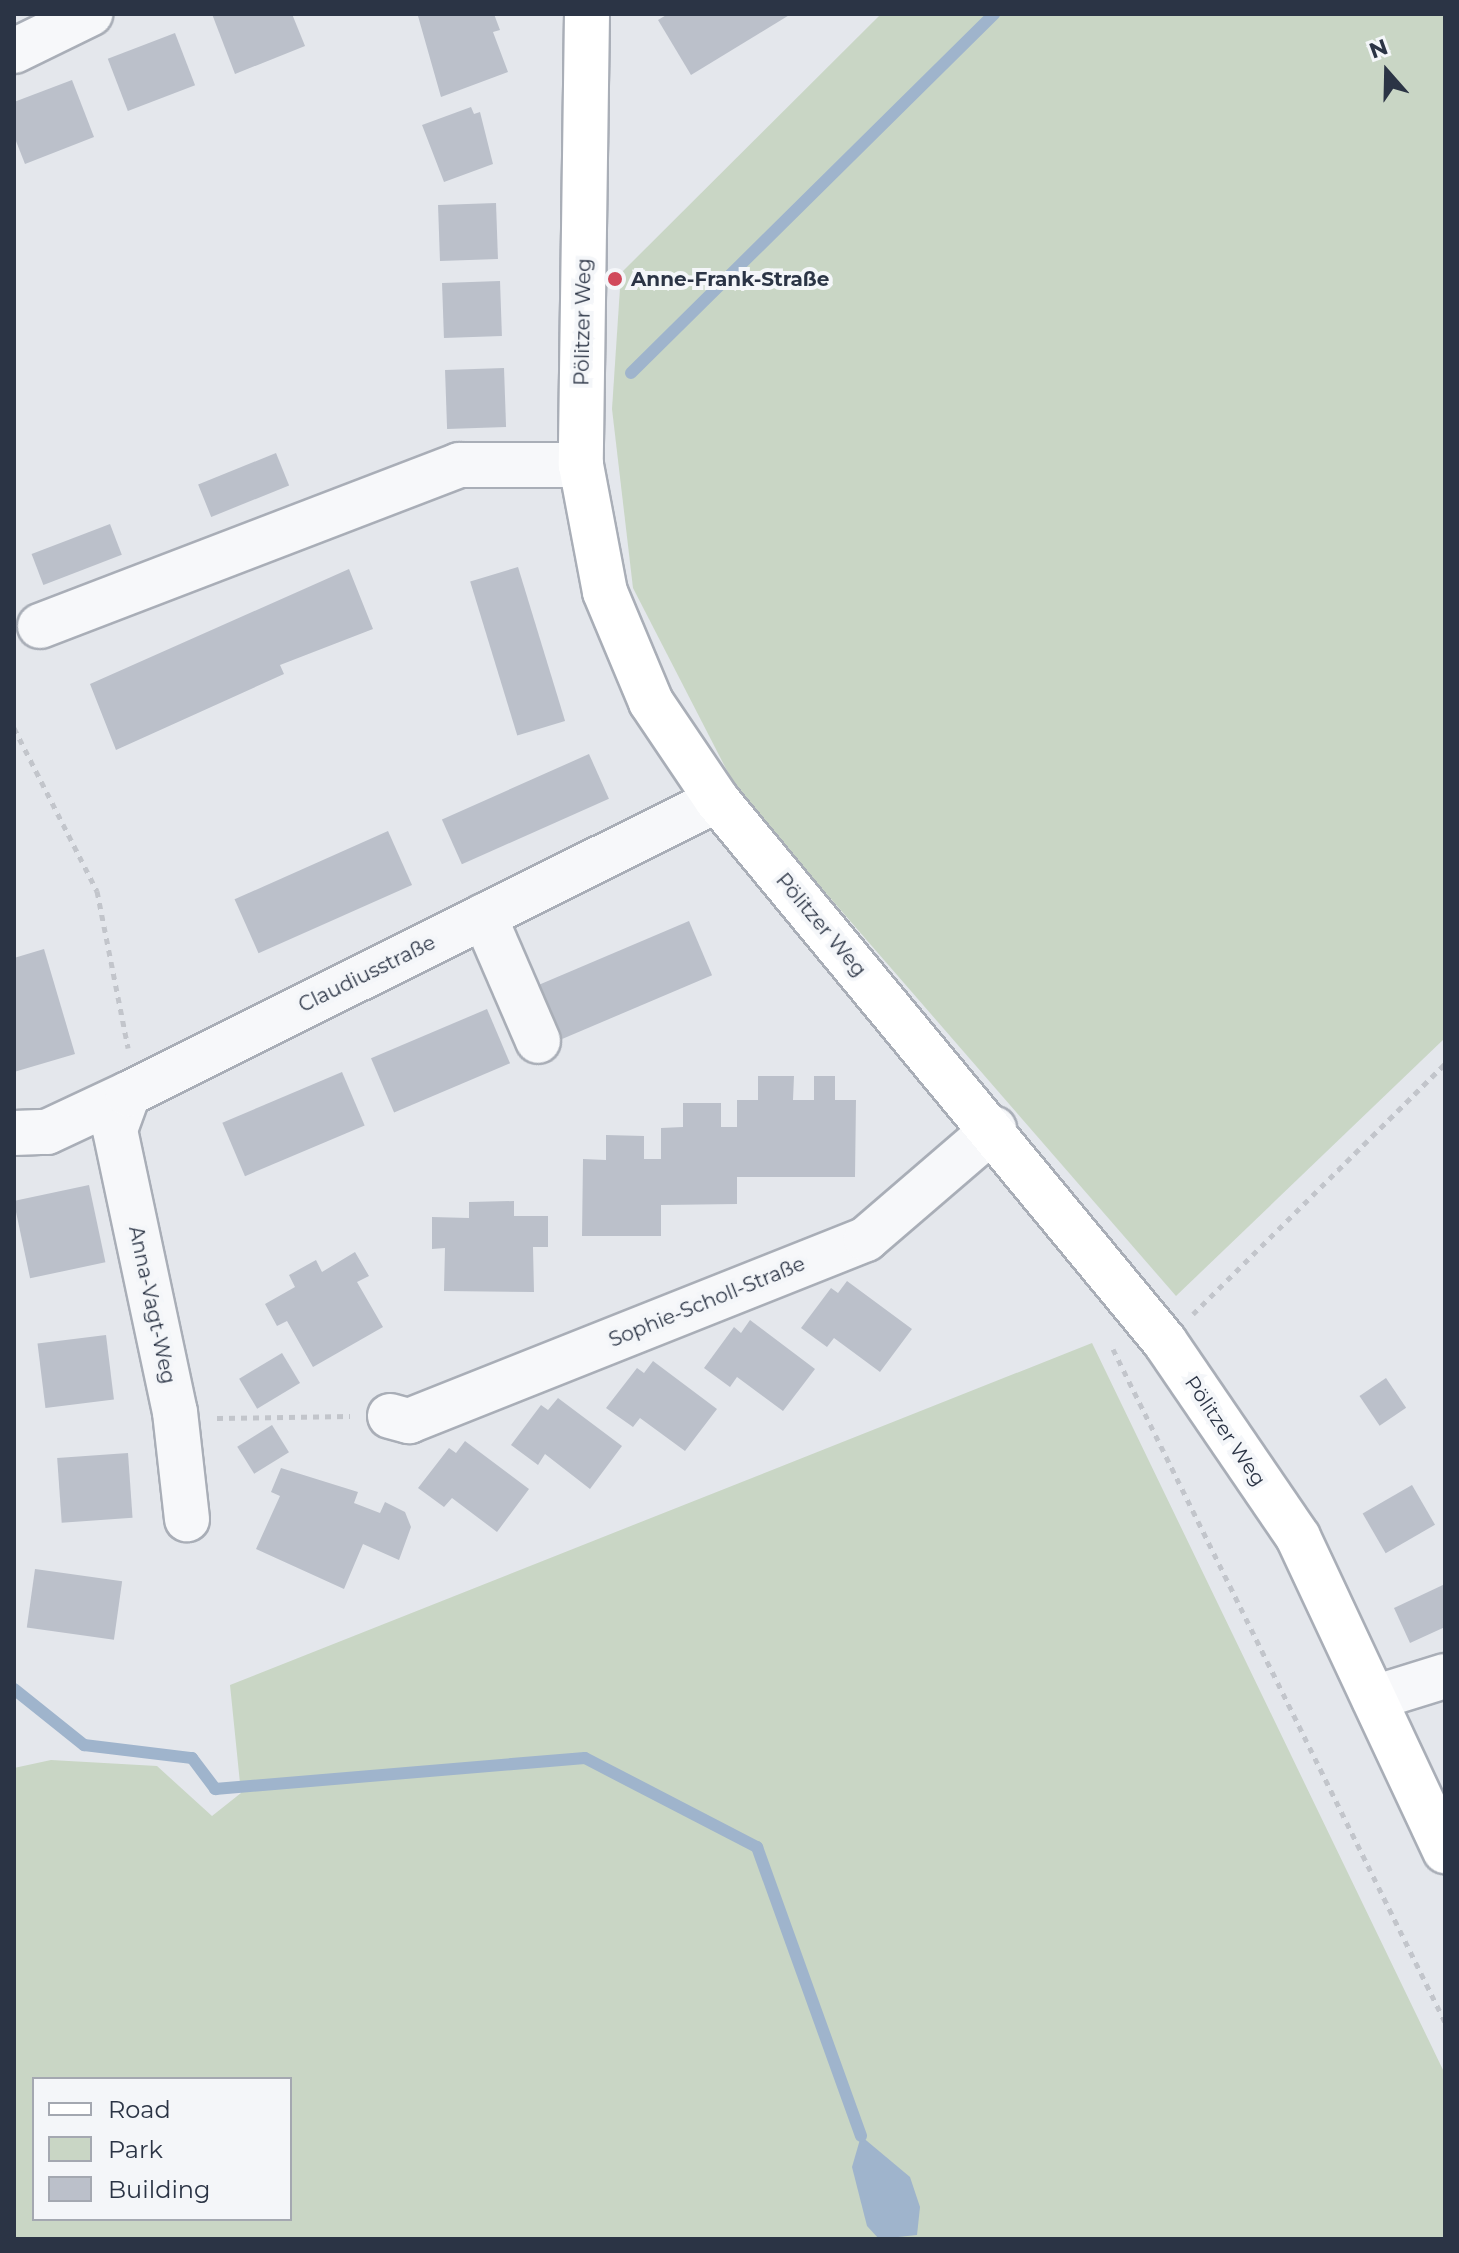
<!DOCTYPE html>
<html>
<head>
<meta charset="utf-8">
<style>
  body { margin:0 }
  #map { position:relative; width:1459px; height:2253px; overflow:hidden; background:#e4e7ec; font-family:Montserrat,sans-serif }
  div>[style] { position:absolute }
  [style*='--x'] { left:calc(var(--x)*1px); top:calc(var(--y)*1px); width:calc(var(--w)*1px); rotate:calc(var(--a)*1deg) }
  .green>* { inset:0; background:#c9d6c5 }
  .water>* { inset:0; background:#9fb4cc }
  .stream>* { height:12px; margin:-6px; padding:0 6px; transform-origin:6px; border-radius:6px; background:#9fb4cc }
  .building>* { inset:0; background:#bbc0ca; transform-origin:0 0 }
  .path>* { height:5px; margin-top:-2.5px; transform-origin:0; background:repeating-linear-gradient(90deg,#c2c5cb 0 6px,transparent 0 12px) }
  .roads { filter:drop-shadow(2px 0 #a9aeb7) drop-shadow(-2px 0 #a9aeb7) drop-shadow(0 2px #a9aeb7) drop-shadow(0 -2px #a9aeb7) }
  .minor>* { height:44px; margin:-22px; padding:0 22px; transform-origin:22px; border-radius:22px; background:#f7f8fa }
  .major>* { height:44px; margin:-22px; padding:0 22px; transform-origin:22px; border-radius:22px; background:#fff }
  .dots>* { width:22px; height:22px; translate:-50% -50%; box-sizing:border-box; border:4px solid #f4f6f9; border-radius:50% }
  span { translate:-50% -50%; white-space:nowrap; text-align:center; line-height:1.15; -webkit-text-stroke:8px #f4f6f9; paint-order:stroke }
  .poi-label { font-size:20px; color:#2b3445; font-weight:700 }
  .left { translate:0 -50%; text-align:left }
  .street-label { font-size:20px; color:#2b3445 }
  .frame { position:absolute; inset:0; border:16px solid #2b3445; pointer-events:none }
  .legend { position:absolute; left:32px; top:2077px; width:260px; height:144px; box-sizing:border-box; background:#f4f6f9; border:2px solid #a4a8b1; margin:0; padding:10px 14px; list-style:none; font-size:24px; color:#2b3445 }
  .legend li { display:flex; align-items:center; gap:16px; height:40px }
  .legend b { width:40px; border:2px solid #a4a8b1 }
  .north { position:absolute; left:1347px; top:32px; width:80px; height:80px; -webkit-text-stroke:6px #f4f6f9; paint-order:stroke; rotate:340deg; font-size:22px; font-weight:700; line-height:32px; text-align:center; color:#2b3445 }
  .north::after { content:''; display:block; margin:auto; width:28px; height:36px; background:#2b3445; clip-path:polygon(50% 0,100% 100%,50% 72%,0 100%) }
</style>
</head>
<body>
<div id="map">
  <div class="green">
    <i style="clip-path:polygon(881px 14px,1445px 14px,1445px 1038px,1176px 1296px,738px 792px,633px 588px,612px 409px,621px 273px)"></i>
    <i style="clip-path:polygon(evenodd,1092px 1343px,1445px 2074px,1445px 2239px,14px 2239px,14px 1768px,51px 1760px,157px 1766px,212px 1816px,241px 1793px,230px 1685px,1092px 1343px,34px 2079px,290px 2079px,290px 2219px,34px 2219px,34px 2079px)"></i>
  </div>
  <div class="water">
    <i style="clip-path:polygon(861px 2136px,910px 2177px,920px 2207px,917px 2235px,879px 2239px,867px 2226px,852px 2167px)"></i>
  </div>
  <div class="stream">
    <i style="--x:631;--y:373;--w:511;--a:-44.68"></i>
    <i style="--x:14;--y:1689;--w:90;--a:38.7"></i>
    <i style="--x:84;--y:1745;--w:109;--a:6.9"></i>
    <i style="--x:192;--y:1758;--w:39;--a:53"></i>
    <i style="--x:215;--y:1789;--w:371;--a:-4.8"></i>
    <i style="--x:585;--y:1758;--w:194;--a:27.4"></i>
    <i style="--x:757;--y:1847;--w:307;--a:70.2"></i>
  </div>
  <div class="building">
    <i style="clip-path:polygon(212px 14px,292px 14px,305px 46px,235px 74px)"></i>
    <i style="clip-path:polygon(494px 14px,500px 30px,493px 32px,508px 72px,441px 97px,418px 16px)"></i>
    <i style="clip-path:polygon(668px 14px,791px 14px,691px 75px,658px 20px)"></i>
    <i style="left:175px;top:33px;width:56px;height:72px;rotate:69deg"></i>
    <i style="clip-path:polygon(72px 80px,94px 137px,25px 164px,14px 136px,14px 102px)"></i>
    <i style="clip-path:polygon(471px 107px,474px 114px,480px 112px,493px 164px,444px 182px,422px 125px)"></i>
    <i style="left:496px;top:203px;width:56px;height:58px;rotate:88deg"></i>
    <i style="left:500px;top:281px;width:55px;height:58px;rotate:88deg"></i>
    <i style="left:504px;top:368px;width:59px;height:59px;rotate:88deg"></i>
    <i style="left:276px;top:453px;width:35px;height:84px;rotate:68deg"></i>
    <i style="left:110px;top:524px;width:33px;height:84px;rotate:69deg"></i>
    <i style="left:518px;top:567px;width:161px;height:50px;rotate:73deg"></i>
    <i style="clip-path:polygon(349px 569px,373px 629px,280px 665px,284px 674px,116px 750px,90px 684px)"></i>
    <i style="left:589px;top:754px;width:49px;height:161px;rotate:66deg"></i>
    <i style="left:388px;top:831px;width:59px;height:168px;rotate:66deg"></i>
    <i style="left:689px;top:921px;width:59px;height:168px;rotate:67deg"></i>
    <i style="clip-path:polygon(44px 949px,75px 1054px,14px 1072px,14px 958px)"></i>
    <i style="left:487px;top:1009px;width:59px;height:126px;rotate:67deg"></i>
    <i style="left:342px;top:1072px;width:58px;height:130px;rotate:67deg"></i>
    <i style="clip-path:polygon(758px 1076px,794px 1076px,793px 1100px,814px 1100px,814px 1076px,835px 1076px,835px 1100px,856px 1100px,855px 1177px,737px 1177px,737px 1204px,661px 1205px,661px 1236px,582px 1236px,583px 1159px,606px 1160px,606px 1135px,644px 1136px,644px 1159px,661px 1159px,661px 1128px,683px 1127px,683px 1103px,721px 1103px,721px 1127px,737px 1127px,737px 1100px,758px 1100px)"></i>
    <i style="left:89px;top:1185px;width:79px;height:77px;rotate:78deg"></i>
    <i style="clip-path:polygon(514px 1201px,514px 1216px,548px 1216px,548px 1247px,533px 1247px,534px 1292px,444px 1291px,445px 1248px,432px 1249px,432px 1217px,469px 1218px,469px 1202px)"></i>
    <i style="clip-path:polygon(355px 1252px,369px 1276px,357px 1282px,383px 1327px,313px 1367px,287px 1321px,277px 1326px,265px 1304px,295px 1287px,289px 1275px,316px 1260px,322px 1272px)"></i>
    <i style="clip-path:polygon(847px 1281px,912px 1329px,880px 1372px,834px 1338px,827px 1347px,801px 1328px,831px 1288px,838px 1293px)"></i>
    <i style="clip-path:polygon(750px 1320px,815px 1369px,783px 1411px,737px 1377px,730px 1387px,704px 1368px,734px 1327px,741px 1333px)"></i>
    <i style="left:106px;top:1335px;width:65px;height:69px;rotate:83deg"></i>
    <i style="left:282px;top:1353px;width:35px;height:50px;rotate:59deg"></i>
    <i style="clip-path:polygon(653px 1361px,717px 1409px,685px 1451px,640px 1418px,633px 1427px,606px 1408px,637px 1368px,644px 1373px)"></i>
    <i style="left:1386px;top:1378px;width:36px;height:32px;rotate:56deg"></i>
    <i style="clip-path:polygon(558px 1398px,622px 1446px,590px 1489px,545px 1454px,538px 1465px,511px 1445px,541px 1405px,548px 1410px)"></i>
    <i style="left:272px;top:1425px;width:32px;height:41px;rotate:58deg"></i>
    <i style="clip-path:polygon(465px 1441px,529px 1489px,497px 1532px,452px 1498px,444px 1507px,418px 1488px,449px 1448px,456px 1453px)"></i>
    <i style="left:128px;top:1453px;width:65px;height:71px;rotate:86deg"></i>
    <i style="clip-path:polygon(281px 1468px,358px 1492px,354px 1503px,380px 1513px,385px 1502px,405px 1512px,411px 1527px,399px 1560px,363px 1544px,344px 1589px,256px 1549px,280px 1496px,271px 1492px)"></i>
    <i style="left:1412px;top:1485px;width:46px;height:57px;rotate:60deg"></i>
    <i style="left:35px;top:1569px;width:88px;height:59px;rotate:8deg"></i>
    <i style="clip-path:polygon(1445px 1584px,1445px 1627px,1410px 1643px,1394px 1608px)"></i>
  </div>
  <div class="path">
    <i style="--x:14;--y:728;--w:183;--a:63"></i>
    <i style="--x:97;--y:891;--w:160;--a:78.8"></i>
    <i style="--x:1193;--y:1314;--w:355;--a:-44.8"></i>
    <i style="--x:1113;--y:1349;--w:750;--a:63.74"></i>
    <i style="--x:217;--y:1418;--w:133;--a:-0.9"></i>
  </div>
  <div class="roads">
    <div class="minor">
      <i style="--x:14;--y:51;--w:85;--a:-26"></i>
      <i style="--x:40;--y:626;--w:449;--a:-21"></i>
      <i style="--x:459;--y:465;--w:122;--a:0"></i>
      <i style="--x:484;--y:916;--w:136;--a:66.6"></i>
      <i style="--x:128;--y:1094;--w:38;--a:110"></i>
      <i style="--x:115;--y:1130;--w:288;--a:78"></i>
      <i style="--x:175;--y:1412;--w:108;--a:83.6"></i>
      <i style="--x:14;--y:1133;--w:33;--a:-2"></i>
      <i style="--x:47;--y:1132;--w:89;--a:-25.1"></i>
      <i style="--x:128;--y:1094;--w:658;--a:-26.53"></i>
      <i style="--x:390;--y:1416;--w:20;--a:15"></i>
      <i style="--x:409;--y:1421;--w:492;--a:-21.7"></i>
      <i style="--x:866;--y:1239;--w:169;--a:-40.7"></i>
      <i style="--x:1374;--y:1698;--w:74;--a:-17.2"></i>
    </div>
    <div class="major">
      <i style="--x:587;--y:14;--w:451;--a:90.8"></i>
      <i style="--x:581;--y:465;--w:129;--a:79.3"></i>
      <i style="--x:605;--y:592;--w:119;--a:67.3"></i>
      <i style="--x:651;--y:702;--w:118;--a:56"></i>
      <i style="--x:717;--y:800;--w:703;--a:50.42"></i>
      <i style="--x:1165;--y:1342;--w:236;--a:55.7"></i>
      <i style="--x:1298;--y:1537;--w:347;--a:64.9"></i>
    </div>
  </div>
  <div class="dots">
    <i style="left:615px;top:279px;background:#d1495b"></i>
  </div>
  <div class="poi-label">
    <span class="left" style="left:631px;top:279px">Anne-Frank-Straße</span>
  </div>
  <div class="street-label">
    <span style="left:583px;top:322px;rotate:-89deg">Pölitzer Weg</span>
    <span style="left:821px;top:925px;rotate:50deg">Pölitzer Weg</span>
    <span style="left:367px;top:974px;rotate:-26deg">Claudiusstraße</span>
    <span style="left:707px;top:1302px;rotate:-22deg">Sophie-Scholl-Straße</span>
    <span style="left:152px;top:1305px;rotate:78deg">Anna-Vagt-Weg</span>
    <span style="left:1225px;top:1431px;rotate:56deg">Pölitzer Weg</span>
  </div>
  <div class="frame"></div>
  <ul class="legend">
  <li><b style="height:10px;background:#fff"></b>Road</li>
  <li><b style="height:22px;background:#c9d6c5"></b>Park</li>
  <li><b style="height:22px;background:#bbc0ca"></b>Building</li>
  </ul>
  <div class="north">N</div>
</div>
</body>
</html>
